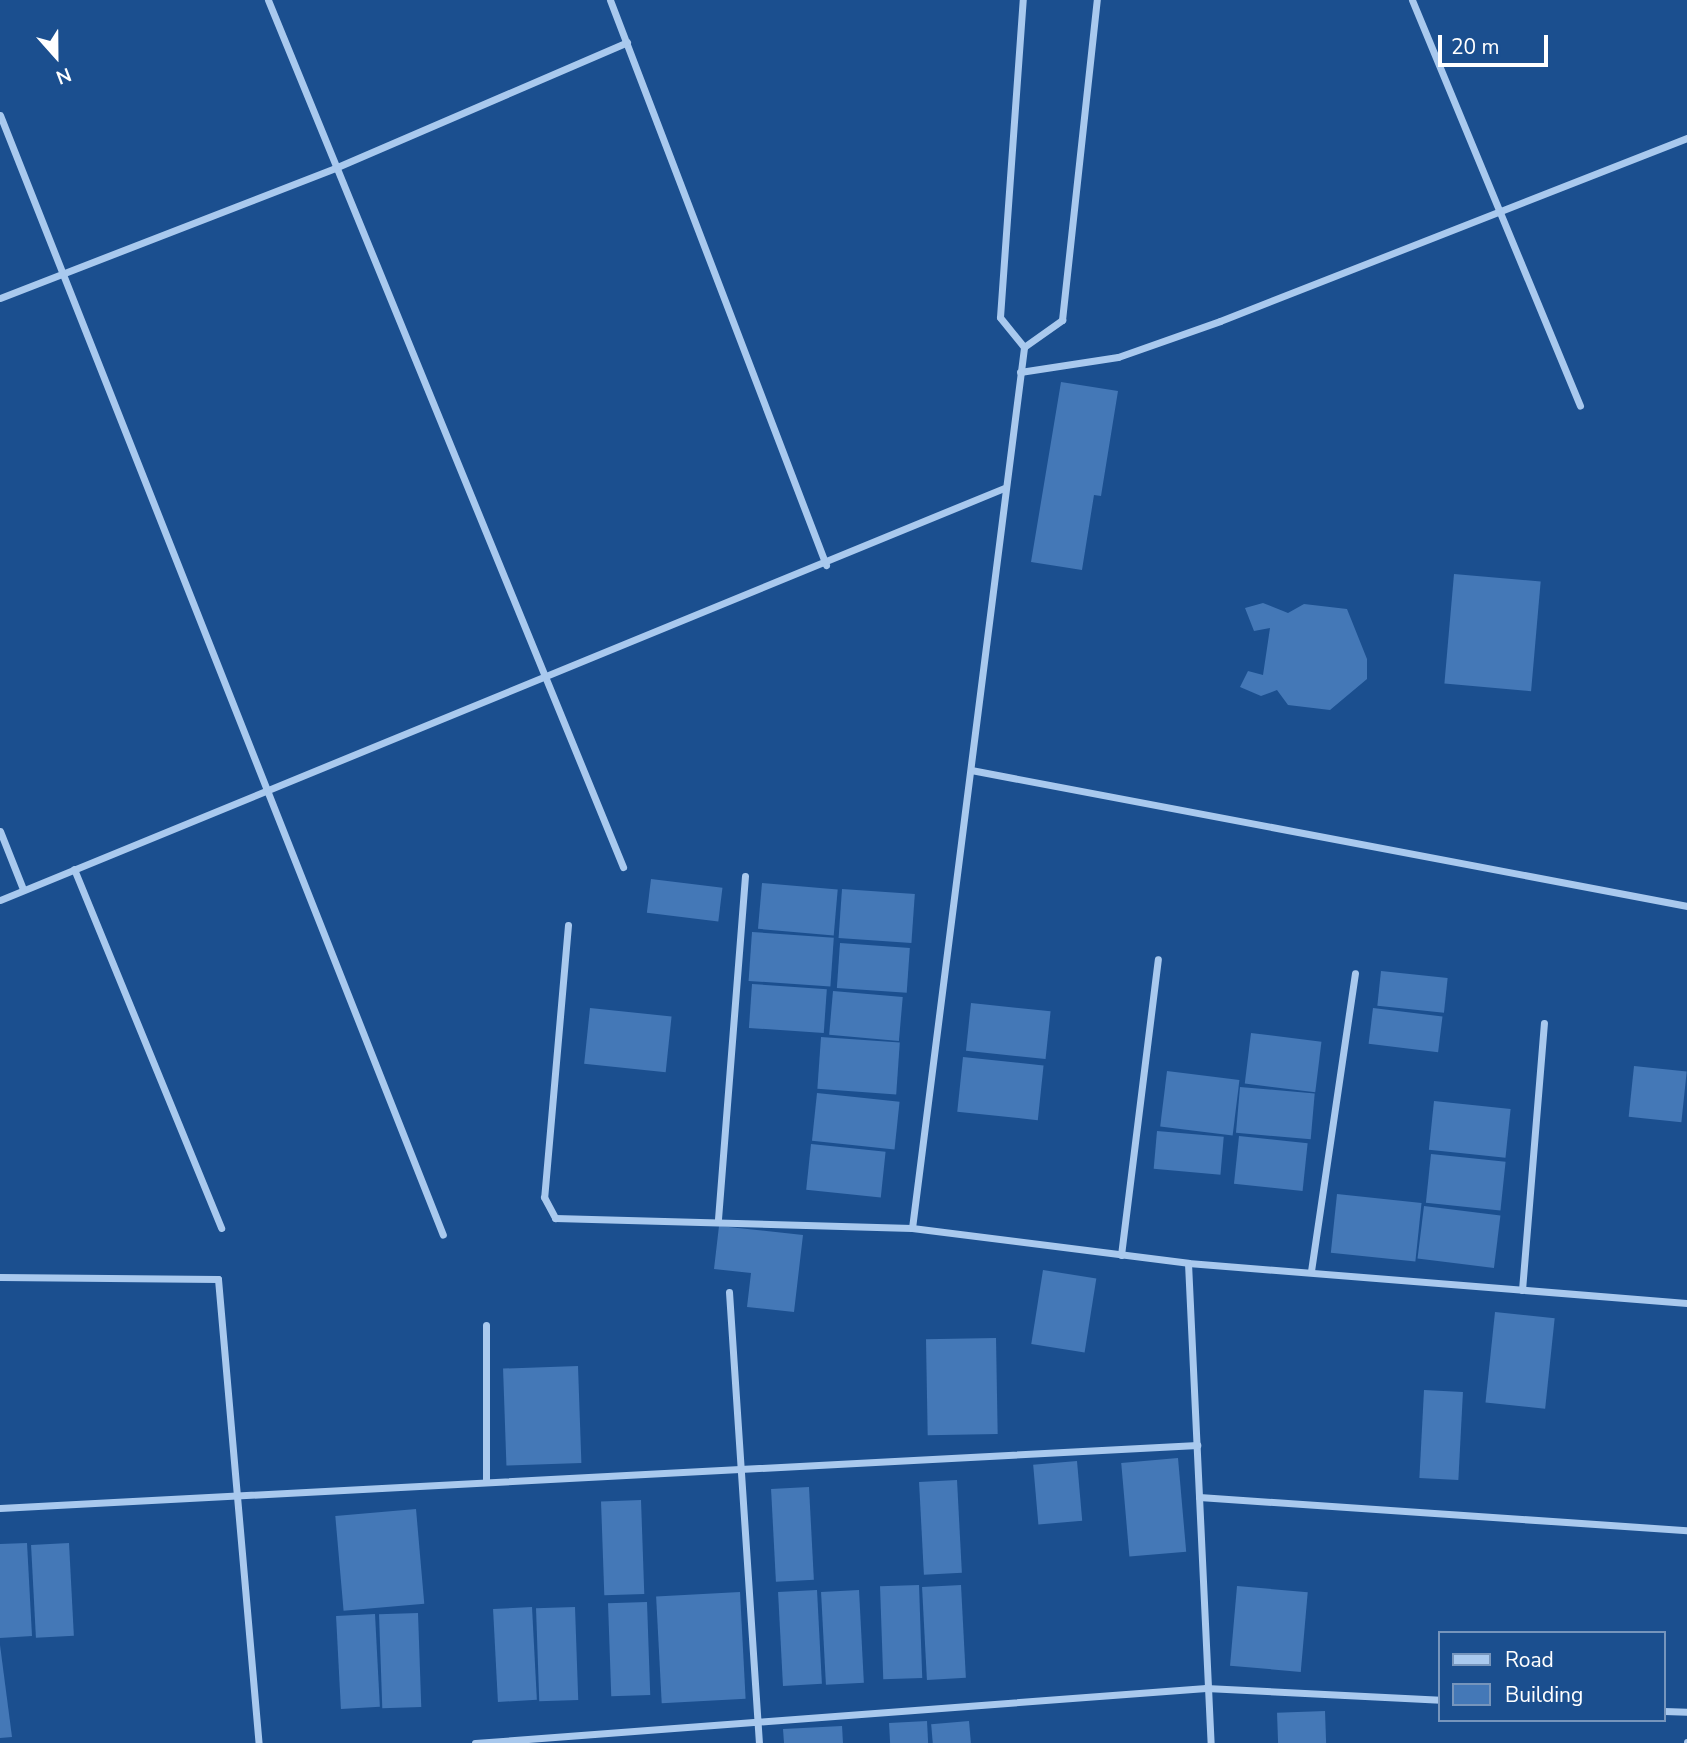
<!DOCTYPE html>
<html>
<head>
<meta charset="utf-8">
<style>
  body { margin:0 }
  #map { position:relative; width:1687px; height:1743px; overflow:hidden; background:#1b4f8f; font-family:"Nunito Sans",sans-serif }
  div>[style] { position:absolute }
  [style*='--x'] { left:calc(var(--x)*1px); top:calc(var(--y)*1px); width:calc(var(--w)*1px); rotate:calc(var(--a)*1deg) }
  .building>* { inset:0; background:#4478b7; transform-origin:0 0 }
  .minor>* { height:7px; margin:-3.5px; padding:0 3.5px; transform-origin:3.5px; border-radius:3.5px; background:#a9c9ee }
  span { translate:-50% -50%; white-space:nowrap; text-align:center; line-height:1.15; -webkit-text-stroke:7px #1b4f8f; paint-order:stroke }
  .legend { position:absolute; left:1438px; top:1631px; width:228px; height:91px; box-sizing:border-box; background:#1b4f8f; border:2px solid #7695bc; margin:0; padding:9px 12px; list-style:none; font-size:21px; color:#fff }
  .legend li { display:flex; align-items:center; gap:14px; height:35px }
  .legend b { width:35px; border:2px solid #7695bc }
  .north { position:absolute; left:21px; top:21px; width:70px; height:70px; -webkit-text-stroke:5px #1b4f8f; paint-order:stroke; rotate:159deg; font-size:19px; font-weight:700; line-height:28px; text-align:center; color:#fff }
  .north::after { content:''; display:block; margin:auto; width:24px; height:32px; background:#fff; clip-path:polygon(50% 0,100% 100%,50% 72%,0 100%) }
  .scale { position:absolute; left:1438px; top:35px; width:110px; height:32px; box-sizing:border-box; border:4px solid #fff; border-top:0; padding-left:9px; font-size:21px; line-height:24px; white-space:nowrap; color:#fff; -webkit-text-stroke:5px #1b4f8f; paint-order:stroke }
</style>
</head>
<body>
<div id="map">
  <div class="building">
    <i style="clip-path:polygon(1061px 382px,1118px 391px,1101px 496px,1094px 495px,1082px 570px,1031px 562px)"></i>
    <i style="left:1454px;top:574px;width:87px;height:110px;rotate:5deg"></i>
    <i style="clip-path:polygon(1263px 603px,1288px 613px,1304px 604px,1347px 609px,1367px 659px,1367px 679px,1330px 710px,1288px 705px,1277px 690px,1261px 696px,1240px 687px,1248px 671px,1263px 675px,1270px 628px,1254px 631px,1245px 608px)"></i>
    <i style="left:651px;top:879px;width:72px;height:34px;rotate:7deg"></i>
    <i style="left:762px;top:883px;width:76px;height:46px;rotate:5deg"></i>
    <i style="left:842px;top:889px;width:73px;height:49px;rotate:4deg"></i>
    <i style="left:752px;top:932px;width:82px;height:49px;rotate:4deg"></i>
    <i style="left:840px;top:943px;width:70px;height:45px;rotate:4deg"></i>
    <i style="left:1381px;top:971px;width:67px;height:35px;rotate:6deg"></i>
    <i style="left:752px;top:984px;width:75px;height:44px;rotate:4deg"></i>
    <i style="left:833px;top:991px;width:70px;height:44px;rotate:5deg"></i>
    <i style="left:971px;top:1003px;width:80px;height:48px;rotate:6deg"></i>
    <i style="left:590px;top:1008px;width:82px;height:56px;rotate:6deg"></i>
    <i style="left:1373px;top:1008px;width:70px;height:36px;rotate:7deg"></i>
    <i style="left:1251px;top:1033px;width:71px;height:51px;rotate:7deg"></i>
    <i style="left:821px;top:1037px;width:79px;height:52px;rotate:4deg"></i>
    <i style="left:963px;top:1057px;width:81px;height:55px;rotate:6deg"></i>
    <i style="left:1634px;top:1066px;width:53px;height:51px;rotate:6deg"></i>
    <i style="left:1167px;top:1071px;width:73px;height:56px;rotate:7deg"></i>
    <i style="left:1240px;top:1087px;width:75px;height:46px;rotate:5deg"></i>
    <i style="left:817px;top:1093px;width:83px;height:48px;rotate:6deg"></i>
    <i style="left:1434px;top:1101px;width:77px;height:49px;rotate:6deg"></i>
    <i style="left:1157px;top:1131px;width:67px;height:38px;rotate:5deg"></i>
    <i style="left:1239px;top:1136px;width:69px;height:48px;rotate:6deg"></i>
    <i style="left:811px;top:1144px;width:75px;height:46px;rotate:6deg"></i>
    <i style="left:1431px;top:1154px;width:75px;height:49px;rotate:6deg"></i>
    <i style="left:1337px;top:1194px;width:85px;height:59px;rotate:6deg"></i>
    <i style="left:1424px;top:1206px;width:77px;height:53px;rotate:7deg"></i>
    <i style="clip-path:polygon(719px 1226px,803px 1235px,794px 1312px,747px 1307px,751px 1273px,714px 1269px)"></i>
    <i style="left:1043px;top:1270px;width:54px;height:75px;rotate:9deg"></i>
    <i style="left:1495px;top:1312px;width:60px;height:91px;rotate:6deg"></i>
    <i style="left:996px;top:1338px;width:96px;height:70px;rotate:89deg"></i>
    <i style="left:578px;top:1366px;width:97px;height:75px;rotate:88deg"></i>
    <i style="left:1424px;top:1390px;width:39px;height:88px;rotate:3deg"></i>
    <i style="left:1178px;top:1458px;width:94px;height:57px;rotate:85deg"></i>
    <i style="left:1077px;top:1461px;width:60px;height:44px;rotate:85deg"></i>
    <i style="left:957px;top:1480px;width:93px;height:38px;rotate:87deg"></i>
    <i style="left:809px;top:1487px;width:93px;height:38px;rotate:87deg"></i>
    <i style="left:641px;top:1500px;width:94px;height:40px;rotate:88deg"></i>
    <i style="left:416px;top:1509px;width:95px;height:81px;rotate:85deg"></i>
    <i style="clip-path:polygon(27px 1543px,32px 1636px,0 1638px,0 1544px)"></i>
    <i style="left:69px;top:1543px;width:93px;height:38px;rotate:87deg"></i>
    <i style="left:919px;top:1585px;width:93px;height:39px;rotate:88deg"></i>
    <i style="left:961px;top:1585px;width:93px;height:39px;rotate:87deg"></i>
    <i style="left:1237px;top:1586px;width:71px;height:80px;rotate:5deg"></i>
    <i style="left:817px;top:1590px;width:94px;height:39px;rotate:87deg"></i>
    <i style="left:859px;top:1590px;width:93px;height:38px;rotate:87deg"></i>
    <i style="left:740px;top:1592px;width:107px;height:84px;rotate:87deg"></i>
    <i style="left:647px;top:1602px;width:93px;height:39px;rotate:88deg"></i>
    <i style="left:532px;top:1607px;width:93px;height:39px;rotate:87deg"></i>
    <i style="left:575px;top:1607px;width:93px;height:39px;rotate:88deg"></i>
    <i style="left:418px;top:1613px;width:94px;height:39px;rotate:88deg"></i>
    <i style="left:375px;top:1614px;width:93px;height:39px;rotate:87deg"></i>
    <i style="clip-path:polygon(0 1645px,12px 1737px,0 1738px)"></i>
    <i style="left:1325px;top:1711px;width:32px;height:48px;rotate:88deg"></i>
    <i style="left:927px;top:1721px;width:22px;height:38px;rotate:87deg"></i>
    <i style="left:969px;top:1721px;width:22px;height:38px;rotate:85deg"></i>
    <i style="clip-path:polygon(842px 1726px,843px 1743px,784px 1743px,783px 1729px)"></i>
  </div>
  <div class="minor">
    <i style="--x:268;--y:0;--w:937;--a:67.73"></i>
    <i style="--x:610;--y:0;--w:605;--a:69.08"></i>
    <i style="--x:1412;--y:0;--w:439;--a:67.5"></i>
    <i style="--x:0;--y:115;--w:1204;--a:68.42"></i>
    <i style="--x:0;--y:298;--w:359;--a:-21.2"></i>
    <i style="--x:335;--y:168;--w:318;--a:-23.3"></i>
    <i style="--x:1024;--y:347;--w:47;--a:-35.4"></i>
    <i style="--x:1062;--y:320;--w:322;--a:-83.8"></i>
    <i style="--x:1020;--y:372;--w:99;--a:-8.7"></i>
    <i style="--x:1118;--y:357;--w:108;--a:-19.4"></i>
    <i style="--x:1220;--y:321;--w:502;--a:-21.4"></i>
    <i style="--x:971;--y:770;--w:729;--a:10.75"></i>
    <i style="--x:0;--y:831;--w:62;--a:68.4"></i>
    <i style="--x:74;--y:869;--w:388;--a:67.7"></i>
    <i style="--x:0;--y:900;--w:1085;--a:-22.31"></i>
    <i style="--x:568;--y:925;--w:273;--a:95"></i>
    <i style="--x:544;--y:1197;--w:24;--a:62"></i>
    <i style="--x:555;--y:1218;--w:357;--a:1.6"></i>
    <i style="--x:912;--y:1228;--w:278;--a:7.2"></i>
    <i style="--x:1188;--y:1263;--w:501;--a:4.58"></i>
    <i style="--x:718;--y:1219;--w:344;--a:-85.5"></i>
    <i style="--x:912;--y:1228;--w:888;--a:-82.75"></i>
    <i style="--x:1024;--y:347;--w:38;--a:-129"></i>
    <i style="--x:1000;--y:317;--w:318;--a:-85.9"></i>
    <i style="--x:1121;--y:1255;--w:298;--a:-82.9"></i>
    <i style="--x:1188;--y:1263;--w:481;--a:87.3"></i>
    <i style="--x:1311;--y:1271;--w:301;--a:-81.6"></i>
    <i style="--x:0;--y:1277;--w:218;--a:0.5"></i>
    <i style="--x:218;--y:1279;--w:466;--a:85"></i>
    <i style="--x:1522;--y:1290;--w:268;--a:-85.3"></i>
    <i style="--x:729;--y:1292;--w:452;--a:86.2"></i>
    <i style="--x:486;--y:1482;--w:157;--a:-90"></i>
    <i style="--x:1199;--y:1497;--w:489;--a:3.9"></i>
    <i style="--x:0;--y:1508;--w:1199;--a:-3.01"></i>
    <i style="--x:1664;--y:1711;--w:23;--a:2"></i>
    <i style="--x:475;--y:1743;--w:733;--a:-4.3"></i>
    <i style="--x:1206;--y:1688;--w:234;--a:2.9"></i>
    <i style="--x:1687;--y:1743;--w:1;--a:-90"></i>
  </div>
  <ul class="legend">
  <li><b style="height:9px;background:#a9c9ee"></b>Road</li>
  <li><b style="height:19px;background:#4478b7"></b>Building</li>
  </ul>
  <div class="north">N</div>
  <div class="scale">20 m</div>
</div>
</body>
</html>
